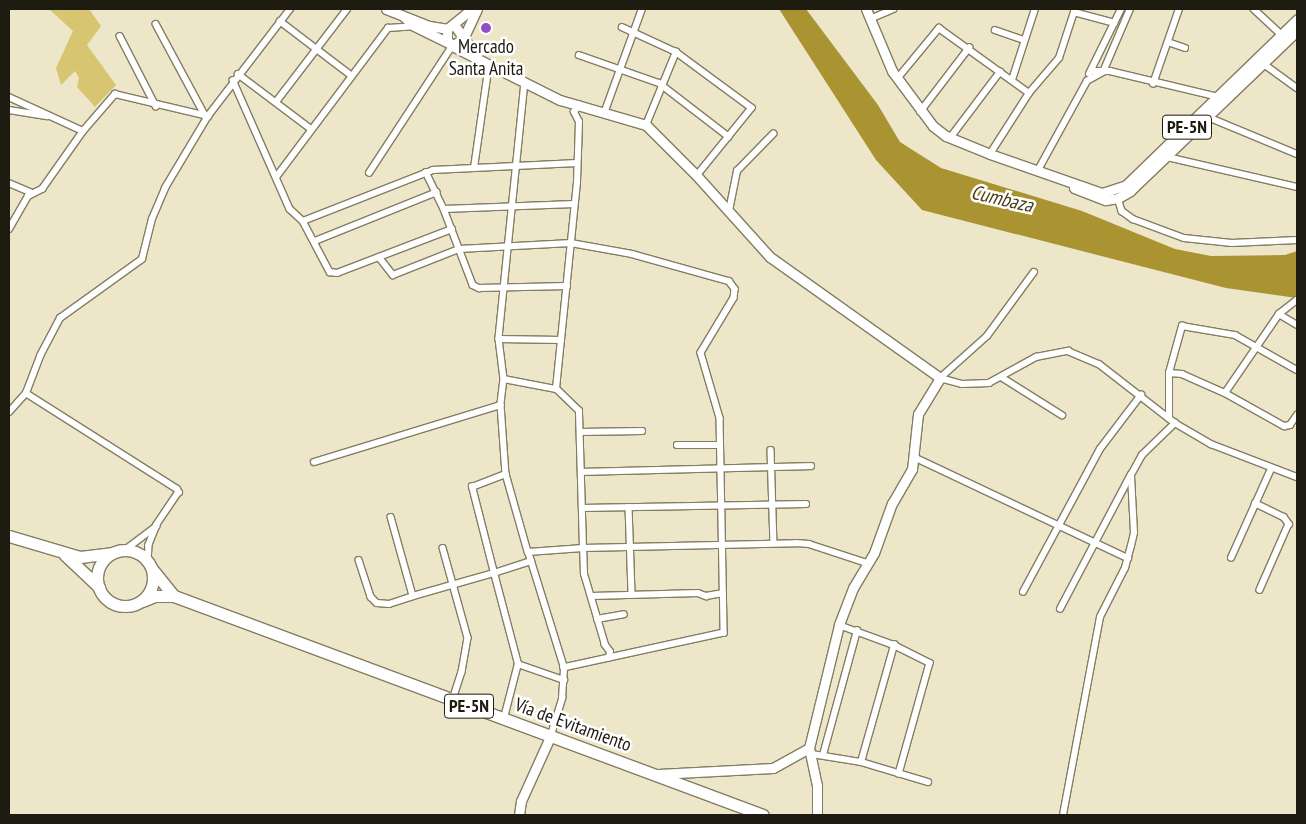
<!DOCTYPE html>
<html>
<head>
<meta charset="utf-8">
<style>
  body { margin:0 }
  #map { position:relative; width:1306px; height:824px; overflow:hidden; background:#ede6c9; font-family:"PT Sans Narrow",sans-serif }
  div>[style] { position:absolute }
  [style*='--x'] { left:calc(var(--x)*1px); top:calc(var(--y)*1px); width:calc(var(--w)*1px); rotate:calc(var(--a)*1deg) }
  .green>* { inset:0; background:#d8c571 }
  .water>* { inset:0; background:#a99431 }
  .roads { filter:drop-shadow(1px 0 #837d62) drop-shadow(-1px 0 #837d62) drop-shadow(0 1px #837d62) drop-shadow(0 -1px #837d62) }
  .street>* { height:5.5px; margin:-2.75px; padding:0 2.75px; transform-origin:2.75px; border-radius:2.75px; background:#fff }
  .secondary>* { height:9px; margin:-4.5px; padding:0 4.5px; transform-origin:4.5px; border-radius:4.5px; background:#fff }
  .primary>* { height:9px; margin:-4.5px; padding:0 4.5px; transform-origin:4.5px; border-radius:4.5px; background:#fff }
  .highway>* { height:11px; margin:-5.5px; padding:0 5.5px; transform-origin:5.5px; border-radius:5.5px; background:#fff }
  .highway>.ring { margin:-5.5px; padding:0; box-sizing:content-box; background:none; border:11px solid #fff; border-radius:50% }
  .dots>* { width:14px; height:14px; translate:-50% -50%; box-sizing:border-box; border:2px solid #fff; border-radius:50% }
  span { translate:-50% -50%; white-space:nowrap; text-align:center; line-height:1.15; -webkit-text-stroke:5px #fff; paint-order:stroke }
  .shield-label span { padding:1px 4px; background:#fff; border:1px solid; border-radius:4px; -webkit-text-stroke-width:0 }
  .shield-label { font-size:18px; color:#1e1b11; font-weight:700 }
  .poi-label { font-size:19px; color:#1e1b11 }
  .street-label { font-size:19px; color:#1e1b11 }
  .water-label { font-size:20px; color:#494017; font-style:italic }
  .frame { position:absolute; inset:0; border:10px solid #1e1b11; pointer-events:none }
</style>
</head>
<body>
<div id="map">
  <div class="green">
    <i style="clip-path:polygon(49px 9px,89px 9px,101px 26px,87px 45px,116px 85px,95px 107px,77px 87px,79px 78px,75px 71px,61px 85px,56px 68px,73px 31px)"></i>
  </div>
  <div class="water">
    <i style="clip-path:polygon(779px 9px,806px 9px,878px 105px,900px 142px,941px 168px,1082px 211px,1175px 249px,1211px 256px,1285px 255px,1297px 251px,1297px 298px,1226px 288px,922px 210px,876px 160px)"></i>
  </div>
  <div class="roads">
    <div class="street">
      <i style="--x:1254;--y:9;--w:37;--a:43"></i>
      <i style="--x:1074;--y:12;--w:42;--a:15"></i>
      <i style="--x:870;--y:19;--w:25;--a:-23"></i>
      <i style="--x:280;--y:21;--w:89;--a:37.3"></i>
      <i style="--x:156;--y:24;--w:103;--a:61.7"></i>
      <i style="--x:622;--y:27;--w:60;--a:24.8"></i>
      <i style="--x:995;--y:30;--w:31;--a:19"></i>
      <i style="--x:120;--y:36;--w:79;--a:62.8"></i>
      <i style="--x:1168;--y:42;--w:18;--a:19"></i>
      <i style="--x:579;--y:55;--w:85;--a:19.3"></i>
      <i style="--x:659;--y:83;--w:88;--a:37.6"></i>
      <i style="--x:1264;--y:64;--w:41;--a:36"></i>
      <i style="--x:1091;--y:71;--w:19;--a:0"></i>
      <i style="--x:1110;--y:71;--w:112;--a:13.4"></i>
      <i style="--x:238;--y:74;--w:90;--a:36.9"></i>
      <i style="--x:1089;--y:74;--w:72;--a:-63.8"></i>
      <i style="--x:897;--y:79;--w:66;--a:-50.5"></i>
      <i style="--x:939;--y:28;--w:111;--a:35.8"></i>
      <i style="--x:233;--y:80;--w:141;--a:66.2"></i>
      <i style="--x:290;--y:209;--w:18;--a:43"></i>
      <i style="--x:303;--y:221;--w:58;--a:62.1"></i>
      <i style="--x:330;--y:272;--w:7;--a:8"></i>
      <i style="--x:337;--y:273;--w:123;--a:-20.9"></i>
      <i style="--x:1012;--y:80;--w:75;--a:-72.1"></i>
      <i style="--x:525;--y:82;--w:258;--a:95.8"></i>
      <i style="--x:499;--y:339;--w:40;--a:82.9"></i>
      <i style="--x:504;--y:379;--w:26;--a:97"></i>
      <i style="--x:501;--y:405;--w:69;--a:85.9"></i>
      <i style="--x:506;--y:474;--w:81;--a:74.2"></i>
      <i style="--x:1153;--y:84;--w:79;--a:-70.9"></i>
      <i style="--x:9;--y:97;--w:81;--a:24.7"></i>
      <i style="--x:276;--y:102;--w:117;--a:-52.6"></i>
      <i style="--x:9;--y:110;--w:39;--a:9"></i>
      <i style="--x:605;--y:111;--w:109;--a:-70.1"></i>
      <i style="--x:920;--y:112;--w:81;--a:-52.6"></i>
      <i style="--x:1208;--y:117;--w:96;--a:22.6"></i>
      <i style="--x:646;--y:125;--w:79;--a:-67.7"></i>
      <i style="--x:676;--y:52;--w:94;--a:36.4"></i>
      <i style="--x:752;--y:108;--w:87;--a:129"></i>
      <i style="--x:950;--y:138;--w:83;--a:-52.9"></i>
      <i style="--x:990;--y:154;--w:72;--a:-57.4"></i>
      <i style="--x:1029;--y:93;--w:46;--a:-49.4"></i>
      <i style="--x:1059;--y:58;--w:52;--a:-71.9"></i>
      <i style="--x:1163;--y:156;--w:138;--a:13"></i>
      <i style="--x:474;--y:168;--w:105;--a:-81.8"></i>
      <i style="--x:426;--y:172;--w:41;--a:64.1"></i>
      <i style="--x:444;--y:209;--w:81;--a:69.1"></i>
      <i style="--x:473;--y:285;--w:7;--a:27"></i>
      <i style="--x:479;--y:288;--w:88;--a:-1.3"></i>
      <i style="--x:1037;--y:172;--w:104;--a:-61.2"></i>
      <i style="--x:1087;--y:81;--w:18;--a:-29"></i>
      <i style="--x:1103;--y:72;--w:69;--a:-66.8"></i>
      <i style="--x:369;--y:173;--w:152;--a:-56.8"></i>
      <i style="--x:277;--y:176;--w:185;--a:-53.1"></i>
      <i style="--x:388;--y:28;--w:26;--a:-4"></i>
      <i style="--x:9;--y:183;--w:25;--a:23"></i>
      <i style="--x:1118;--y:198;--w:14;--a:73"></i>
      <i style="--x:1122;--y:211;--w:14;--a:36"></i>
      <i style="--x:1133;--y:219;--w:54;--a:20.4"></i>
      <i style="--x:1184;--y:238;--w:48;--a:5.9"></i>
      <i style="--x:1232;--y:243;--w:65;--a:-2.6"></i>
      <i style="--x:444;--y:209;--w:130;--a:-2.2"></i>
      <i style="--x:729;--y:211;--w:41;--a:-78.7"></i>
      <i style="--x:737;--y:171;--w:52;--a:-45.8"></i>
      <i style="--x:303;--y:221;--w:140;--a:-21.4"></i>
      <i style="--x:433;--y:170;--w:144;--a:-2.8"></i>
      <i style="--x:9;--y:229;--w:38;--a:-60"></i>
      <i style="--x:28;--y:196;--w:16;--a:-27"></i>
      <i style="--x:42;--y:189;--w:71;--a:-54.7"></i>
      <i style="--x:83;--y:131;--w:49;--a:-49.1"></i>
      <i style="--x:115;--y:94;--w:96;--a:13.3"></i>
      <i style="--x:315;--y:241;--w:131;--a:-21.9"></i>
      <i style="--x:379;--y:257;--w:23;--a:52"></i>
      <i style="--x:393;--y:275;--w:71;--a:-21.5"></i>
      <i style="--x:459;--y:249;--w:112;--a:-3.1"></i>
      <i style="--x:571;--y:243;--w:62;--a:10.2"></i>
      <i style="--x:632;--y:254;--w:101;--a:15.6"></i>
      <i style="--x:729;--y:281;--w:10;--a:53"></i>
      <i style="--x:735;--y:289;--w:9;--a:96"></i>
      <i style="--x:734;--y:298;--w:64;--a:121"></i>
      <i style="--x:701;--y:353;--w:68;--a:73.7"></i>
      <i style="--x:720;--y:418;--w:215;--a:88.9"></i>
      <i style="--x:724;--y:633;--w:164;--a:167.7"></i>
      <i style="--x:1279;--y:314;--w:21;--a:31"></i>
      <i style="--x:499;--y:339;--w:62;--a:0.9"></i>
      <i style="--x:1169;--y:373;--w:13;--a:4"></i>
      <i style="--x:1182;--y:374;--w:47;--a:23.8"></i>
      <i style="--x:1225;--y:393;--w:68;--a:29.2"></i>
      <i style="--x:1284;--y:426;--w:6;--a:-9"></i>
      <i style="--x:1290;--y:425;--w:12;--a:-55"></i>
      <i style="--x:940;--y:378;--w:23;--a:15"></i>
      <i style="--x:962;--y:384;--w:27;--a:-2"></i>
      <i style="--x:989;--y:383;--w:54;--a:-29"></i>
      <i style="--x:1036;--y:357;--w:33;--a:-11"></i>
      <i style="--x:1068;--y:351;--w:34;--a:23"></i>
      <i style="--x:1099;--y:364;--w:96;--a:37.8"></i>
      <i style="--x:1175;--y:423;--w:42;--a:30.3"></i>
      <i style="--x:1211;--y:444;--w:92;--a:21"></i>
      <i style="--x:940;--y:378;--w:63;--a:-41.8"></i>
      <i style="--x:987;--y:336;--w:79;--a:-53.7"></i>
      <i style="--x:1003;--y:378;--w:70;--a:32.1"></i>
      <i style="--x:504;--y:379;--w:53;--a:10.9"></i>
      <i style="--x:26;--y:393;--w:179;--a:32.4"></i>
      <i style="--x:177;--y:489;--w:4;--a:56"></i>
      <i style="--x:179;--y:492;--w:40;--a:124"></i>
      <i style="--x:157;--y:525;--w:22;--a:112"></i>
      <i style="--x:149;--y:545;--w:17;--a:93"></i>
      <i style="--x:1225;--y:393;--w:96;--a:-55.6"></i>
      <i style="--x:1279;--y:314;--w:23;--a:-38"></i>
      <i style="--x:9;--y:412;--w:25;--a:-48"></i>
      <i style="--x:26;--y:393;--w:40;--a:-69"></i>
      <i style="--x:40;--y:356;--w:43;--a:-62.2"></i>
      <i style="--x:60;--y:318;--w:101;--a:-35.7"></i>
      <i style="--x:142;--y:259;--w:41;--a:-76"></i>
      <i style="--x:152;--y:219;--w:34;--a:-67"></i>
      <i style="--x:165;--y:188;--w:84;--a:-59.2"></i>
      <i style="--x:208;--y:116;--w:135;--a:-52.5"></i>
      <i style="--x:1169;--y:418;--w:45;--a:-90"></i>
      <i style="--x:1169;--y:373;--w:49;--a:-74.5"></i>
      <i style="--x:1182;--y:326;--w:54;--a:9.6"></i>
      <i style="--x:1235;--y:335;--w:71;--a:29.4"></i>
      <i style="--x:580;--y:432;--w:62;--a:-0.9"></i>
      <i style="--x:677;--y:445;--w:42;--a:0"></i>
      <i style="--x:771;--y:450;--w:93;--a:88.2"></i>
      <i style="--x:914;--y:457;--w:237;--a:25.3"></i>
      <i style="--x:314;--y:462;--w:195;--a:-17"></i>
      <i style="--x:582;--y:472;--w:229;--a:-1.5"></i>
      <i style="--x:1255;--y:503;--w:32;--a:26"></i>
      <i style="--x:1284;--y:517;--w:9;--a:54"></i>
      <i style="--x:1289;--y:524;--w:72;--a:113.7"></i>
      <i style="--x:629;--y:507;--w:88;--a:88"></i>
      <i style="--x:582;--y:508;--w:224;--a:-1"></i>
      <i style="--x:391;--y:517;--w:82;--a:74.4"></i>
      <i style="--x:413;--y:596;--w:84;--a:-15.9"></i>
      <i style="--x:494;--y:573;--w:89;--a:-104.3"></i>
      <i style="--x:472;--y:487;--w:36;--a:-21"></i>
      <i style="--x:443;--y:548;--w:93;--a:74.5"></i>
      <i style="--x:468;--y:638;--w:35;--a:100"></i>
      <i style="--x:462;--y:672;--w:29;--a:108"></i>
      <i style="--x:125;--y:550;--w:39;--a:-37"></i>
      <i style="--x:1231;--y:558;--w:98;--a:-65.8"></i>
      <i style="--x:359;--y:560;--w:39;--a:72"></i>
      <i style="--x:371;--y:597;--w:8;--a:45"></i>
      <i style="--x:377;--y:603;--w:12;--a:5"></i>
      <i style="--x:389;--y:604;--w:25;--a:-18"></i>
      <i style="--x:1023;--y:592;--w:162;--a:-61.7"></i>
      <i style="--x:1100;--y:449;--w:68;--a:-52.8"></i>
      <i style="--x:592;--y:596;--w:106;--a:-1.6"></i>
      <i style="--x:698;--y:593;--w:9;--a:21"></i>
      <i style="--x:706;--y:596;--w:17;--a:-10"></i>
      <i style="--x:1060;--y:609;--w:150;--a:-62.2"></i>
      <i style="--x:597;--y:619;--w:27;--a:-10"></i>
      <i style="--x:839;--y:625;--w:59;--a:20"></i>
      <i style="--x:894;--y:645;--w:40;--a:26.6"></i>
      <i style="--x:930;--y:663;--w:115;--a:105.6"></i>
      <i style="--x:609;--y:658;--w:6;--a:-81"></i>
      <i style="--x:610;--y:652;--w:9;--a:-126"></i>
      <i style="--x:605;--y:645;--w:74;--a:-106.5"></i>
      <i style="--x:584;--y:574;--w:26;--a:-92"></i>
      <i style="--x:583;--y:548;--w:213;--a:-1.3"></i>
      <i style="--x:796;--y:543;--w:13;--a:4"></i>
      <i style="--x:809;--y:544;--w:61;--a:18.1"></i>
      <i style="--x:518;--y:664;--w:49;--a:19.2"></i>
      <i style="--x:504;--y:718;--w:56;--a:-75.5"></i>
      <i style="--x:518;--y:664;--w:94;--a:-104.8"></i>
      <i style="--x:494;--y:573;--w:39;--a:-18"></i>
      <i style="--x:551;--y:735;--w:39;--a:-73"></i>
      <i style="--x:562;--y:698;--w:30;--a:-86"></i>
      <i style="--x:564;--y:668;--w:121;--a:-107.2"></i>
      <i style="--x:528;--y:552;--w:55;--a:-4.2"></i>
      <i style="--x:583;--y:548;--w:137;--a:-91.7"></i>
      <i style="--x:579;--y:411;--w:32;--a:-136"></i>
      <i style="--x:556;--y:389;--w:208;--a:-84.2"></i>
      <i style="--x:577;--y:182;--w:60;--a:-88.1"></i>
      <i style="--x:579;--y:122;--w:11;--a:-117"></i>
      <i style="--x:574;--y:112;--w:9;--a:-54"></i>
      <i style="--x:812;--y:754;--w:50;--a:9.3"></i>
      <i style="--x:861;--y:762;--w:70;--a:16.6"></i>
      <i style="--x:823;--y:755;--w:129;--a:-74.7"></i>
      <i style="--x:861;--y:762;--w:122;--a:-74.2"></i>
      <i style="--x:1063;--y:815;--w:201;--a:-79.4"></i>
      <i style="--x:1100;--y:617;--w:55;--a:-63"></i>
      <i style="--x:1125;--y:568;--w:23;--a:-75"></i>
      <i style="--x:1131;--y:546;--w:13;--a:-77"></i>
      <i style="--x:1134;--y:533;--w:58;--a:-93"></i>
      <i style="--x:1131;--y:475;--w:23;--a:-61"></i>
      <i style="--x:1142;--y:455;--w:46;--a:-44.1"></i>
    </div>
    <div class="secondary">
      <i style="--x:455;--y:26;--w:37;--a:54"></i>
      <i style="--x:447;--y:29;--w:11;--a:90"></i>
      <i style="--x:447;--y:40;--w:8;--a:50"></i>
      <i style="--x:452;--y:46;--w:121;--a:26.6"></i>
      <i style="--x:560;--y:100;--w:90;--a:16.2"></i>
      <i style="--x:646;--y:125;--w:72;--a:45"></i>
      <i style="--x:697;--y:176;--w:109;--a:48"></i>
      <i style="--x:770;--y:257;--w:209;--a:35.4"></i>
      <i style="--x:940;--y:378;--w:42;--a:121.4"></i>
      <i style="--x:918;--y:414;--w:55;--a:96.2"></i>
      <i style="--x:912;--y:469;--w:39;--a:120"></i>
      <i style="--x:892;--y:503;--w:53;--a:109.8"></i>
      <i style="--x:874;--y:553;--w:41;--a:121"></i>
      <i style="--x:853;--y:588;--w:40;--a:111"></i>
      <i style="--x:839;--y:625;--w:127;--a:103.7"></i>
      <i style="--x:809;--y:748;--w:39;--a:78"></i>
      <i style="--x:817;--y:786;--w:29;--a:90"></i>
      <i style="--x:658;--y:774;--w:115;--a:-3"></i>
      <i style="--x:773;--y:768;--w:41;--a:-29.1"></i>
      <i style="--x:519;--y:815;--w:14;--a:-82"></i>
      <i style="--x:521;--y:801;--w:72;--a:-65.6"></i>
    </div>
    <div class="primary">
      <i style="--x:386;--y:9;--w:46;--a:21.6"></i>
      <i style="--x:429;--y:26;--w:18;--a:9"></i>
      <i style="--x:447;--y:29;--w:32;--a:-39"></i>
      <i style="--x:866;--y:9;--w:67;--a:67.2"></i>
      <i style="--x:892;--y:71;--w:69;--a:53.3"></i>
      <i style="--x:933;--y:126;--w:16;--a:38"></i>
      <i style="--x:946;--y:136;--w:48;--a:22.2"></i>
      <i style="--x:990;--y:154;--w:119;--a:19.2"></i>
      <i style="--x:1102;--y:193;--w:25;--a:-18"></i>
      <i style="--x:1126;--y:185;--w:238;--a:-44.1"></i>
      <i style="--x:404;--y:17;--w:13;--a:42"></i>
      <i style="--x:414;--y:26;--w:43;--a:26"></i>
      <i style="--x:453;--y:45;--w:12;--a:-31"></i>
      <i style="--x:463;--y:39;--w:33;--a:-65"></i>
      <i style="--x:1074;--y:188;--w:34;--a:21"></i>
      <i style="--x:1106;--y:200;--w:12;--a:-9"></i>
      <i style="--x:1118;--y:198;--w:14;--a:-30"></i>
      <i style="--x:1130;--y:191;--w:231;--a:-43.8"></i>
    </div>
    <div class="highway">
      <i style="--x:9;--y:536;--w:74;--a:16.5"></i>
      <i style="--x:80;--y:557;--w:31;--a:-7"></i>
      <i class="ring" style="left:97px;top:550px;width:45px;height:45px"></i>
      <i style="--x:65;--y:555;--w:47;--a:43.3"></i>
      <i style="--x:152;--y:569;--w:35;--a:51"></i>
      <i style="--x:174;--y:596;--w:628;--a:20.4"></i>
      <i style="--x:142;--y:601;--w:14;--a:-21"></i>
      <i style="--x:155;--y:596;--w:19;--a:0"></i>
    </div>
  </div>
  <div class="dots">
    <i style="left:486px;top:28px;background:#904fc4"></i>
  </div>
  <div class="shield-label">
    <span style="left:1187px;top:127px">PE-5N</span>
    <span style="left:469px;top:706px">PE-5N</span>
  </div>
  <div class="poi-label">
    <span style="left:486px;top:58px">Mercado<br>Santa Anita</span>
  </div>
  <div class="street-label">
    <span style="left:573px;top:725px;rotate:20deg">Vía de Evitamiento</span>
  </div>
  <div class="water-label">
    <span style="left:1002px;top:199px;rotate:13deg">Cumbaza</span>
  </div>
  <div class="frame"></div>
</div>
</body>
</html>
